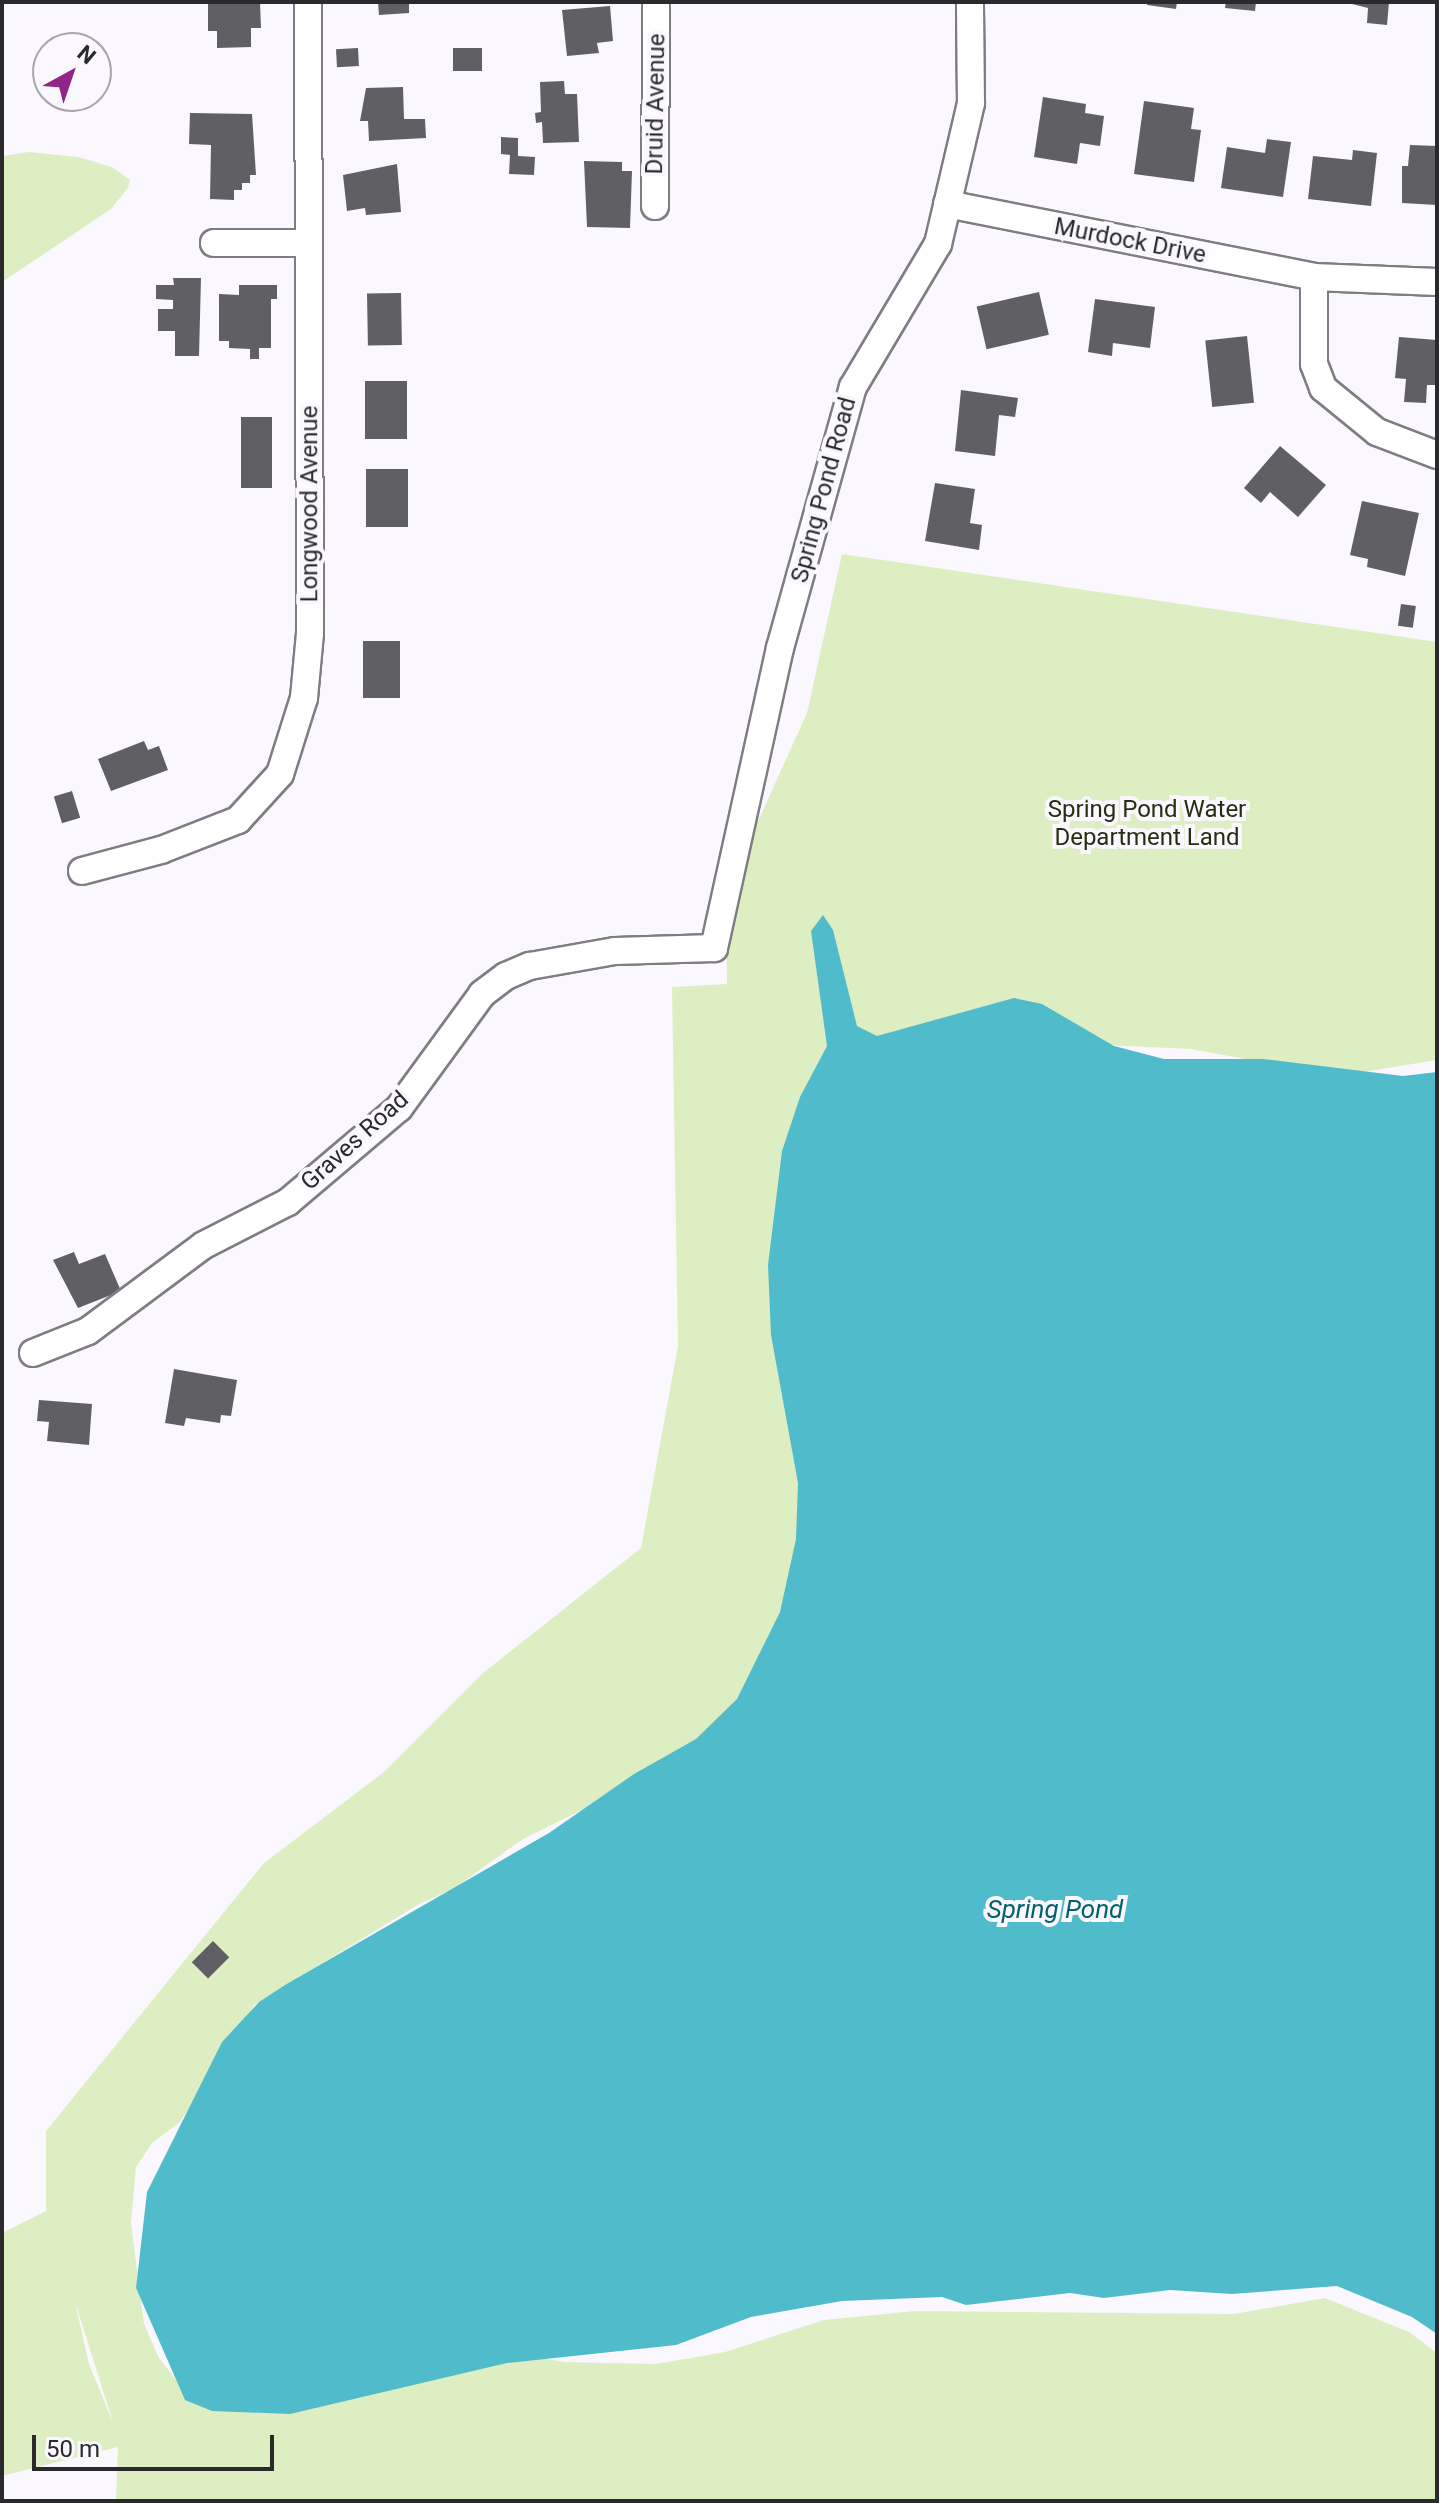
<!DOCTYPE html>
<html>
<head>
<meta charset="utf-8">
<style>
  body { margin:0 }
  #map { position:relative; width:1439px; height:2503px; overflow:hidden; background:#faf8fe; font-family:Roboto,sans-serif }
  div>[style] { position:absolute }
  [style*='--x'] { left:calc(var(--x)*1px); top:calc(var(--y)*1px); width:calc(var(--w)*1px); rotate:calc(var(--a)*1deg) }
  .green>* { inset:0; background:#ddeec2 }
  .water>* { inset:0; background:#50bccb }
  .building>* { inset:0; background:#606064; transform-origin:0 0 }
  .roads { filter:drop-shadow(2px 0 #7f7d82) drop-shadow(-2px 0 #7f7d82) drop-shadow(0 2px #7f7d82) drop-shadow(0 -2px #7f7d82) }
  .street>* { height:26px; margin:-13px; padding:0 13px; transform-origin:13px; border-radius:13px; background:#fff }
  span { translate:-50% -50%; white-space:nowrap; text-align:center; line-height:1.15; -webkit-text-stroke:8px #faf8fe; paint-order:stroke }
  .street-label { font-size:24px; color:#2a292b }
  .park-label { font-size:24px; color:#252f10 }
  .water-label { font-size:26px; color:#02636e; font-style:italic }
  .frame { position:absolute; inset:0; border:4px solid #2a292b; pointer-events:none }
  .north { position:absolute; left:32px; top:32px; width:80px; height:80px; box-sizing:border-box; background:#faf8fe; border:2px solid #a7a5aa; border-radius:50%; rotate:40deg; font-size:22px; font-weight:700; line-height:32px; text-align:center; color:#2a292b }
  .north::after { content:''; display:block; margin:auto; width:28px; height:36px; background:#912486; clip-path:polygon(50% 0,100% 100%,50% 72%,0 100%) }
  .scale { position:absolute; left:32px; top:2435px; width:242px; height:36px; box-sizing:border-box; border:4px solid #2a292b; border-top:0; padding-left:10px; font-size:24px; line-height:28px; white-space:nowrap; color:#2a292b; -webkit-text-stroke:6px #faf8fe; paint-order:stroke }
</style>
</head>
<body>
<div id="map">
  <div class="green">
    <i style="clip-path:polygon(29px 152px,78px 157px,112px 167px,130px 180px,128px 188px,111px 209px,2px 282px,2px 156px)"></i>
    <i style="clip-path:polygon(evenodd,842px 554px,1437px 642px,1437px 1060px,1338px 1076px,1191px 1049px,1103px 1045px,818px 1577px,722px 1722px,633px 1785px,523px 1839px,453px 1889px,419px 1904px,254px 2005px,180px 2122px,152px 2143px,136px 2167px,131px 2223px,144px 2324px,159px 2358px,184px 2390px,413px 2377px,532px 2356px,564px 2362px,656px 2364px,725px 2352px,824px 2320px,915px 2311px,1234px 2314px,1325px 2298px,1409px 2332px,1437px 2353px,1437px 2501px,116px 2501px,118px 2447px,2px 2476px,2px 2233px,46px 2211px,46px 2131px,264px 1863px,384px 1772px,483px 1673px,641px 1548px,678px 1346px,672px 987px,727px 984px,726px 892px,807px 713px,842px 554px,75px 2302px,112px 2419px,112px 2420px,89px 2364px,75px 2302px)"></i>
  </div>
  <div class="water">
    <i style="clip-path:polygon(823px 915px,833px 930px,857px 1026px,877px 1036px,1014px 998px,1042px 1004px,1114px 1046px,1164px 1059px,1263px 1059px,1403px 1076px,1437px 1072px,1437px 2334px,1412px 2317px,1337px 2286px,1232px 2294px,1170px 2290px,1104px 2298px,1070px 2293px,966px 2305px,942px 2297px,842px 2301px,751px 2317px,676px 2345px,507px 2363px,290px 2414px,212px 2411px,185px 2400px,136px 2288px,147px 2192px,222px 2042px,259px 2002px,285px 1985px,549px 1833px,634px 1774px,696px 1739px,737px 1699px,780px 1612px,796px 1539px,798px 1483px,771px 1335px,768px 1265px,782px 1151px,800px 1097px,827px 1046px,811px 931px)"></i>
  </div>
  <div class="building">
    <i style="clip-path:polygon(208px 2px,260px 2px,261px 28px,251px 28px,251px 47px,217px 48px,217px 31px,208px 31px)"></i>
    <i style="clip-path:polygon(378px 2px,409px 2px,409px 13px,379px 15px)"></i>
    <i style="clip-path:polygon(1148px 2px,1177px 2px,1176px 9px,1147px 5px)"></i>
    <i style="clip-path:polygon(1226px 2px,1256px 2px,1255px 11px,1225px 8px)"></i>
    <i style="clip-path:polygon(1344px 2px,1389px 2px,1387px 25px,1367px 23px,1368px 8px)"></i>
    <i style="clip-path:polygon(610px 6px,613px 41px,597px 43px,599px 53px,567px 56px,562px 10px)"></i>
    <i style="left:358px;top:48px;width:18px;height:22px;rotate:87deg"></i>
    <i style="left:453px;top:48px;width:29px;height:23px"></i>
    <i style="clip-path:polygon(564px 81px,565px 94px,577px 94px,579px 142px,543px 143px,542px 122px,536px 123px,535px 113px,541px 112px,540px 82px)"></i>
    <i style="clip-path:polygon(403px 87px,404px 119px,425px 119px,426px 138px,369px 141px,368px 121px,360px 121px,366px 88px)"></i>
    <i style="clip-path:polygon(1043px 97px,1086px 104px,1085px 113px,1104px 116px,1100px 146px,1080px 143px,1077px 164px,1034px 157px)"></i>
    <i style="clip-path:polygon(1144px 101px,1194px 108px,1191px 129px,1201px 130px,1194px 182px,1134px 174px)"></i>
    <i style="clip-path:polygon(190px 113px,252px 114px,256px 175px,250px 175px,250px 183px,242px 183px,242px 190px,234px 190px,234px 200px,210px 199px,211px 145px,189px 144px)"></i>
    <i style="clip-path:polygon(501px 137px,518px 138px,518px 156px,535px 157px,534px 175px,509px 174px,510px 155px,501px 154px)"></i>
    <i style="clip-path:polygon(1267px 139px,1291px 142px,1283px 197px,1221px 188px,1227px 147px,1265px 153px)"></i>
    <i style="clip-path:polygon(1410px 145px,1437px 146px,1437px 205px,1402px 203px,1402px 166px,1408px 166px)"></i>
    <i style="clip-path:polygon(1353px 150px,1377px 153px,1371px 206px,1308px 199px,1313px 156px,1352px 160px)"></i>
    <i style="clip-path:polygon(584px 161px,622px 162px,622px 171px,632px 171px,630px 228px,587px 227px)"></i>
    <i style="clip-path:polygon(397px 164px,401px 212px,366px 215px,365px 208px,347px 211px,343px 175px)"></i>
    <i style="clip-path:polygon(173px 278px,201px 278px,199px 356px,175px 356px,175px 331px,158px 331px,158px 309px,173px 309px,173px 300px,156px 299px,156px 285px,174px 285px)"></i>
    <i style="clip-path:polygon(239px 285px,277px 285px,277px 299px,271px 299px,271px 348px,259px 348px,259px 359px,250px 359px,250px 349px,229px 348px,229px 341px,219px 341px,219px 294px,239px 295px)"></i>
    <i style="left:1039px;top:292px;width:44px;height:64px;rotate:77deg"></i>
    <i style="left:401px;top:293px;width:52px;height:34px;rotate:89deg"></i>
    <i style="clip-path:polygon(1095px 299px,1155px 307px,1150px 348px,1113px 343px,1112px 356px,1088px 352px)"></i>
    <i style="left:1247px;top:336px;width:67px;height:42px;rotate:84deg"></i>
    <i style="clip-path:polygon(1399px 337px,1437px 340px,1437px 385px,1427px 385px,1426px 403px,1404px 402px,1406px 379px,1395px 378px)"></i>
    <i style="left:365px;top:381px;width:42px;height:58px"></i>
    <i style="clip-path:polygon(961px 390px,1018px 398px,1015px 417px,999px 415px,995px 456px,955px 451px)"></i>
    <i style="left:241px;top:417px;width:31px;height:71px"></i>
    <i style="clip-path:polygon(1280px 446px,1326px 485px,1298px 517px,1270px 492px,1261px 503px,1244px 488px)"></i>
    <i style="left:366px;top:469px;width:42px;height:58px"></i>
    <i style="clip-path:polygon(935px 483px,975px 489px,970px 523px,982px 525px,979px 550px,925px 541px)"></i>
    <i style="clip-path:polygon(1362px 501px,1419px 513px,1405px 576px,1367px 567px,1368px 559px,1350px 555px)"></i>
    <i style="left:1401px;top:604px;width:15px;height:22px;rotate:8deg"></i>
    <i style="left:363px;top:641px;width:37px;height:57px"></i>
    <i style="clip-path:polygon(144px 741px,148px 750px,159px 746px,168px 770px,111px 791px,98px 759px)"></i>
    <i style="left:72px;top:791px;width:28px;height:19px;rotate:73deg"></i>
    <i style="clip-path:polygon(74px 1252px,79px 1264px,105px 1254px,121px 1291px,78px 1308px,53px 1260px)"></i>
    <i style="clip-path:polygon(174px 1369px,237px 1380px,231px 1416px,221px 1415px,220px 1423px,186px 1418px,184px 1426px,165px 1423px)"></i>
    <i style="clip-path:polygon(39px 1400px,92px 1404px,89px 1445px,47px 1441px,49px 1422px,37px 1421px)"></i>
    <i style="left:213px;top:1941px;width:23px;height:30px;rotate:45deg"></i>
  </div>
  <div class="roads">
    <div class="street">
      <i style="--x:947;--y:204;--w:374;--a:11.2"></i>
      <i style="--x:1314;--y:277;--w:123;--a:2.3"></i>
      <i style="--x:655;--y:206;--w:204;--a:-89.7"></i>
      <i style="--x:214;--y:243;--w:94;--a:0"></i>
      <i style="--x:1314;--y:277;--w:87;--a:90"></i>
      <i style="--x:1314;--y:364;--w:26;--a:69"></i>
      <i style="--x:1323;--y:388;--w:70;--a:39.2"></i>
      <i style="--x:1377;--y:432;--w:64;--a:21"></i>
      <i style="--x:82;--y:871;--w:82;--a:-14.9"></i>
      <i style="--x:161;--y:850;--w:83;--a:-21.3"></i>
      <i style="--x:238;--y:820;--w:62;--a:-47.6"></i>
      <i style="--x:280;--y:774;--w:80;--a:-72.5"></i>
      <i style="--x:304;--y:698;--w:65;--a:-84.7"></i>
      <i style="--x:310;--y:633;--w:631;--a:-90.18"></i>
      <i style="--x:33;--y:1353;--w:59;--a:-21.8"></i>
      <i style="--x:88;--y:1331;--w:144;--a:-36.6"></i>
      <i style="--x:204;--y:1245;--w:94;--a:-27.1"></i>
      <i style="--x:288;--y:1202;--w:145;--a:-40.3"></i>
      <i style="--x:399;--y:1108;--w:141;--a:-53.9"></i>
      <i style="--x:482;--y:994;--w:30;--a:-37"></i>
      <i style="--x:506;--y:976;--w:26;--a:-23"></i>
      <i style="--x:530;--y:966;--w:86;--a:-10"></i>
      <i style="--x:615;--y:951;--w:99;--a:-1.7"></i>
      <i style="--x:714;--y:948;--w:307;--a:-77.6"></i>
      <i style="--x:780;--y:648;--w:271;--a:-74.4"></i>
      <i style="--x:853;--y:387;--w:166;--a:-59.3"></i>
      <i style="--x:938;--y:244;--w:145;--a:-76.8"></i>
      <i style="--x:971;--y:103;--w:101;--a:-90.6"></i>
    </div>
  </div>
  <div class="street-label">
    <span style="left:656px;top:104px;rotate:-89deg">Druid Avenue</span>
    <span style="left:1130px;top:241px;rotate:11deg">Murdock Drive</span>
    <span style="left:824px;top:490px;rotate:-75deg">Spring Pond Road</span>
    <span style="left:310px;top:504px;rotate:-90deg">Longwood Avenue</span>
    <span style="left:355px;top:1141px;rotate:-42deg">Graves Road</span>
  </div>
  <div class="park-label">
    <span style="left:1147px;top:824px">Spring Pond Water<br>Department Land</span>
  </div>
  <div class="water-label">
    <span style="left:1055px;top:1910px">Spring Pond</span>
  </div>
  <div class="frame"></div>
  <div class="north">N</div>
  <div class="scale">50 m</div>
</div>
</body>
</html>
